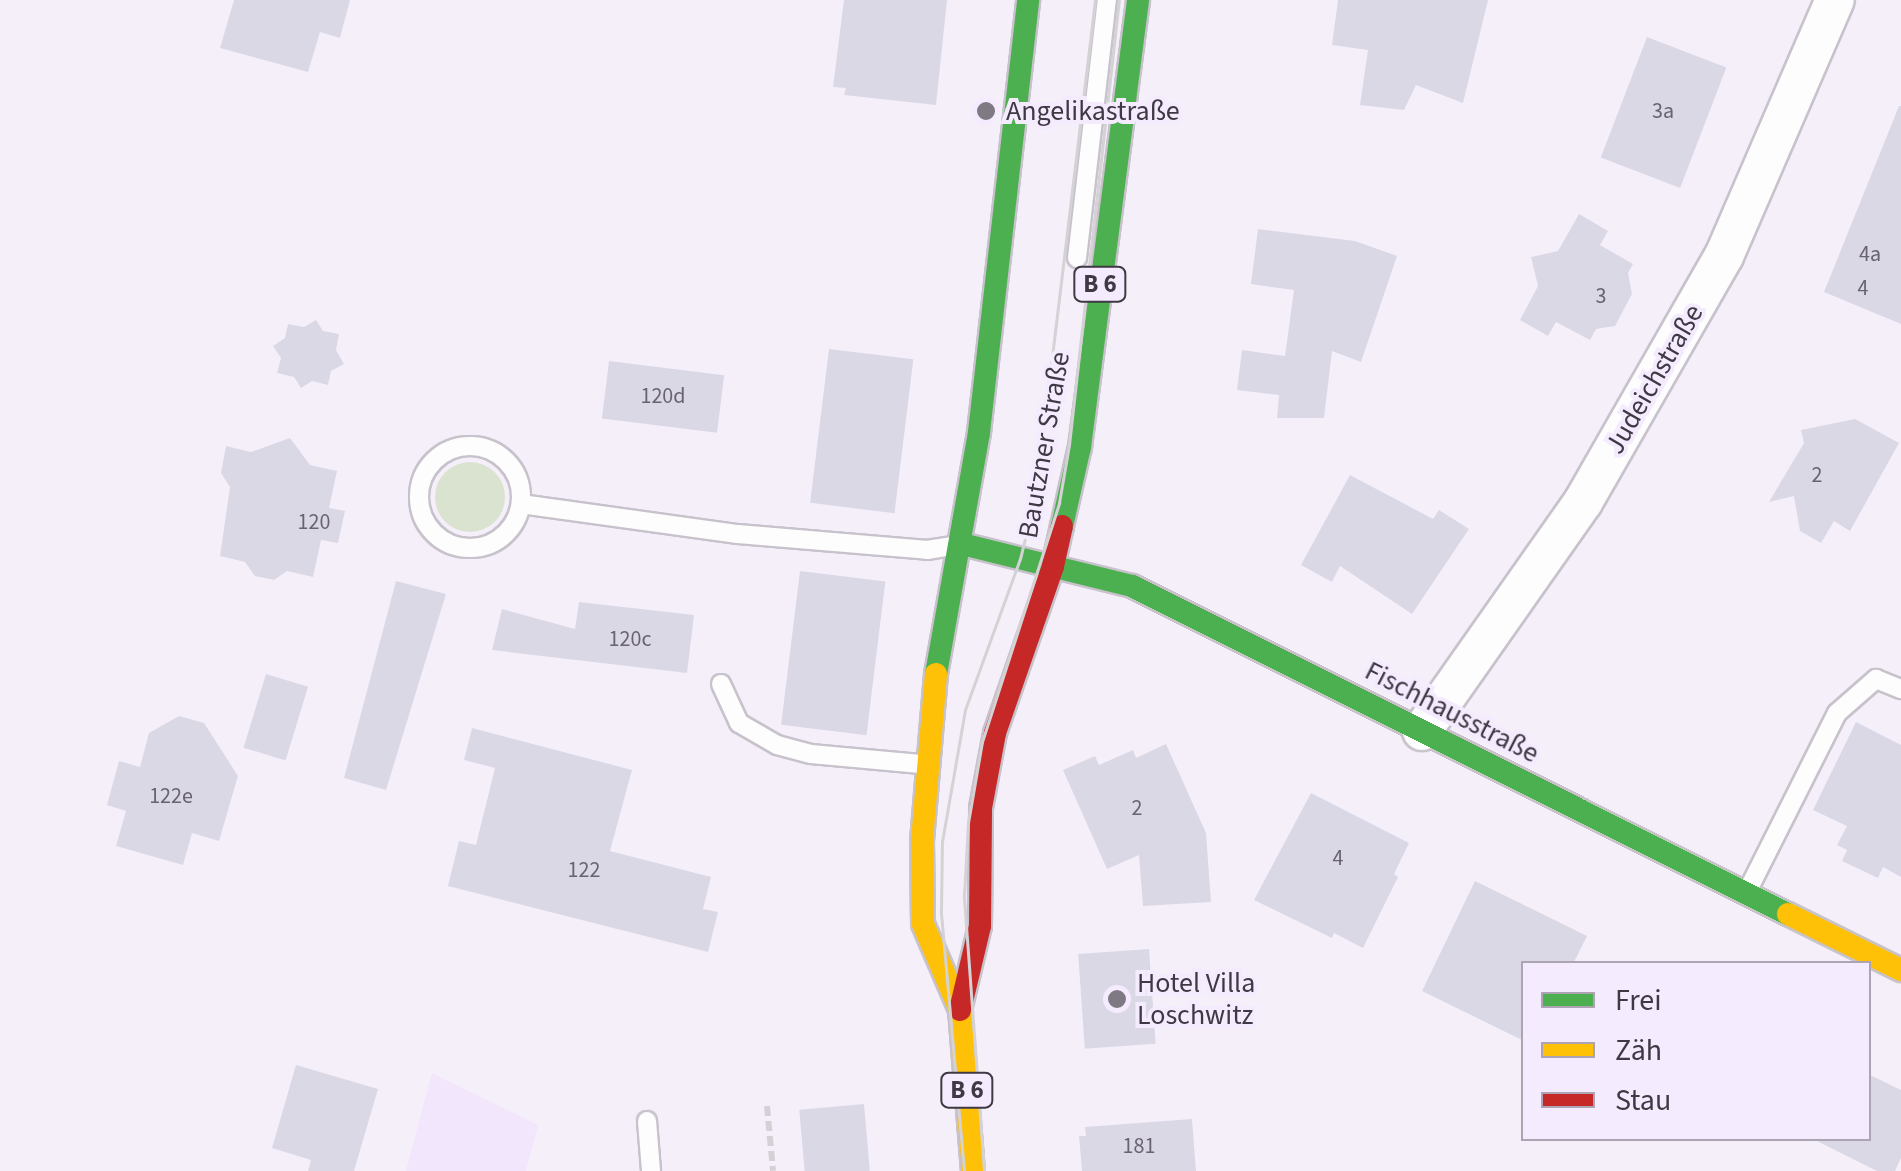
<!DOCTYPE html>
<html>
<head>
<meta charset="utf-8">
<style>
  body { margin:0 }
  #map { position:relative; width:1901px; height:1171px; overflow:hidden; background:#f5effa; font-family:"Source Sans 3",sans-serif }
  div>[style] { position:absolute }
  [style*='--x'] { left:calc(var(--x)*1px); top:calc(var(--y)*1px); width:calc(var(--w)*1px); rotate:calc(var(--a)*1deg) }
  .built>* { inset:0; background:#f1e6fb }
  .green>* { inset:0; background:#dae3cf }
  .round { border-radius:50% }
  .building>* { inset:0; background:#dbd8e6; transform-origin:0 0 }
  .path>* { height:6px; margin-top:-3px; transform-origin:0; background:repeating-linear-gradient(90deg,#d4d1d6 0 10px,transparent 0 15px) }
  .roads { filter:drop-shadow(2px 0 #c7c2cb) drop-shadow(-2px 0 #c7c2cb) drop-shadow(0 2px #c7c2cb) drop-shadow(0 -2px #c7c2cb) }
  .lane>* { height:18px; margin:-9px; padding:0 9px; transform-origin:9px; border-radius:9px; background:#fefdfe }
  .lane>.ring { margin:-9px; padding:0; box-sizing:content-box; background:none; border:18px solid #fefdfe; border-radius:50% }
  .street>* { height:38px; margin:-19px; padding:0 19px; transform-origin:19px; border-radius:19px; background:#fefdfe }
  .fast>* { height:22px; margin:-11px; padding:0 11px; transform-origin:11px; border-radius:11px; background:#4caf50 }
  .slow>* { height:22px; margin:-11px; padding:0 11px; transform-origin:11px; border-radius:11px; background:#ffc107 }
  .jam>* { height:22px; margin:-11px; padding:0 11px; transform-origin:11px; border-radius:11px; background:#c62828 }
  .tram>* { height:2.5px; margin:-1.25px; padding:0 1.25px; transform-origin:1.25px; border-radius:1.25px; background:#d4d2d5 }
  .dots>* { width:28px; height:28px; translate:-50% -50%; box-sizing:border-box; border:5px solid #f5ebfe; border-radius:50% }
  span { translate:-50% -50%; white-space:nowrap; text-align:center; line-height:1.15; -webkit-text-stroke:8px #f5ebfe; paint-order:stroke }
  .number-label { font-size:22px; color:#68636e }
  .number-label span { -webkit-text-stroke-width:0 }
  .shield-label span { padding:2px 8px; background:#f5ebfe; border:2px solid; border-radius:8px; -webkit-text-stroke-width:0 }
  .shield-label { font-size:25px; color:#3e3942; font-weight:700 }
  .poi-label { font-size:28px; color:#3e3942 }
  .left { translate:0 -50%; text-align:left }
  .street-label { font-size:28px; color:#3e3942 }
  .legend { position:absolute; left:1521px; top:961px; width:350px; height:180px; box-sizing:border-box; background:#f5ebfe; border:2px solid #aca4b3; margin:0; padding:12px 18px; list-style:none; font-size:30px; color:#3e3942 }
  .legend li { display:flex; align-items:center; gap:20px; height:50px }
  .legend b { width:50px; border:2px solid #aca4b3 }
</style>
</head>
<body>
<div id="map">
  <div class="built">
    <i style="clip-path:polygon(432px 1073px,538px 1125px,526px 1171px,406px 1171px)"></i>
  </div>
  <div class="green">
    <i class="round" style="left:435px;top:462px;width:70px;height:70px"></i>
  </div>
  <div class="building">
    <i style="clip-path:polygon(234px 0,350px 0,340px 38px,320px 32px,308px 72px,220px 48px)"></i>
    <i style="clip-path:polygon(844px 0,947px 0,936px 105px,844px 95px,846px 88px,833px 87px)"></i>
    <i style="clip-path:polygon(1338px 0,1488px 0,1463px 103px,1416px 85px,1404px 110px,1360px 105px,1368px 50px,1332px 45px)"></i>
    <i style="left:1647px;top:37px;width:85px;height:129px;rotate:21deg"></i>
    <i style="clip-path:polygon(1899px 106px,1901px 106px,1901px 324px,1824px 292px)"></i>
    <i style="clip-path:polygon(1579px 214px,1608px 231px,1600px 245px,1633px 264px,1628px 273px,1632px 294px,1615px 326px,1596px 329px,1590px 340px,1556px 322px,1548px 336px,1520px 320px,1538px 286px,1531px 257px,1558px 251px)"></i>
    <i style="clip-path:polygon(1258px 229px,1355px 241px,1397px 256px,1361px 362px,1332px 351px,1324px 418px,1277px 418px,1279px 395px,1237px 390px,1242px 350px,1285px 356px,1294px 290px,1251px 284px)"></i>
    <i style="clip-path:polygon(316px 320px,323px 331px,339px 334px,336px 350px,344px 364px,331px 371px,328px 385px,312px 381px,301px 388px,294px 377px,277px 373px,281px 358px,273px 346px,285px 338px,288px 324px,304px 327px)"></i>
    <i style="left:829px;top:349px;width:85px;height:155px;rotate:7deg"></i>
    <i style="left:609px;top:361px;width:116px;height:58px;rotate:7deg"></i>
    <i style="clip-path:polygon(1855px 419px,1899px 443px,1850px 531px,1834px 521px,1821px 543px,1800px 531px,1794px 496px,1769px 502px,1804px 443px,1801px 430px)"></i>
    <i style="clip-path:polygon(290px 438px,310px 465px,337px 471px,329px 508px,345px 511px,338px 543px,321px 540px,313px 577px,287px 571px,274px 580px,255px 576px,245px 562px,220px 556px,230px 487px,221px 473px,226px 446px,251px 452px)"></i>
    <i style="clip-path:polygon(1350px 475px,1433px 519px,1439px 510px,1469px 529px,1412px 614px,1340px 566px,1332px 582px,1301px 565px)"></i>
    <i style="left:800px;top:571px;width:86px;height:155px;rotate:7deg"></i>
    <i style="clip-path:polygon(396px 581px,446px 594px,386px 790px,344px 778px)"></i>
    <i style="clip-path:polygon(579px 602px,694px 615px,687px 673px,492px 650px,502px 609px,575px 629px)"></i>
    <i style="left:266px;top:674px;width:44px;height:77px;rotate:17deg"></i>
    <i style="clip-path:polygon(179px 716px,204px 723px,238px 776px,219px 841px,192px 833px,183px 865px,116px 846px,126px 811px,107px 805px,119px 761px,140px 767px,149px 733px)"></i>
    <i style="clip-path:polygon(1856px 722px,1901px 745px,1901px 877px,1883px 867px,1878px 878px,1842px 861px,1847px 850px,1837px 845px,1847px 826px,1813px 810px)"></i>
    <i style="clip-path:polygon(472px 728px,632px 770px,610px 851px,711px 877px,703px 909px,718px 912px,708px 952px,448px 886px,459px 841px,476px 845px,495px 768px,464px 760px)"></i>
    <i style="clip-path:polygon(1166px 744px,1206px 833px,1211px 902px,1143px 906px,1139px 855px,1107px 869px,1063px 770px,1095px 756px,1099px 765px,1133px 750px,1136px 758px)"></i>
    <i style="clip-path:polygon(1311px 793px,1409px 843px,1394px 874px,1398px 877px,1363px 948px,1334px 933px,1332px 938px,1254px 900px)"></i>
    <i style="clip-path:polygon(1475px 881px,1587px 936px,1573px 964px,1524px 964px,1524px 1041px,1422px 991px)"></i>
    <i style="left:1149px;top:949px;width:95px;height:71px;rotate:86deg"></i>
    <i style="clip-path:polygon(296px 1065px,378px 1089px,354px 1171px,308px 1171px,311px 1160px,272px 1148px)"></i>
    <i style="clip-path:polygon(1868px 1074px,1901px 1090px,1901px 1158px,1895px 1171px,1877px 1171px,1811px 1138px,1868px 1138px)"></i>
    <i style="left:864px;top:1104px;width:67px;height:65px;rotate:85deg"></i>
    <i style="clip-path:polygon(1192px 1119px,1196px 1171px,1082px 1171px,1079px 1136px,1086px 1136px,1085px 1127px)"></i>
  </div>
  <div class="path">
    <i style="--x:767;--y:1106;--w:65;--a:84.7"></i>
  </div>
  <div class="roads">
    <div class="lane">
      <i style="--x:1077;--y:258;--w:260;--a:-83.4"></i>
      <i class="ring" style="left:419px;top:446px;width:84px;height:84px"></i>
      <i style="--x:521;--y:504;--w:219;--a:7.9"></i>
      <i style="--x:738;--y:534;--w:190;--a:4.8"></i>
      <i style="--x:927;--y:550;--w:26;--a:-9"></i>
      <i style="--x:721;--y:684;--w:43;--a:65.2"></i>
      <i style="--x:739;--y:723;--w:44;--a:30.1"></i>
      <i style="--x:777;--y:745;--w:35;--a:15"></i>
      <i style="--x:811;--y:754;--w:110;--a:5.2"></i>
      <i style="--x:1749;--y:888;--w:196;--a:-63.3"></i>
      <i style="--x:1837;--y:713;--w:52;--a:-41.1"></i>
      <i style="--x:1876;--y:679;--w:27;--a:22"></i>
      <i style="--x:647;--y:1121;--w:50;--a:85.4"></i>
    </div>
    <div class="street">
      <i style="--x:1422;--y:731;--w:280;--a:-54.9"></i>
      <i style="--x:1583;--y:502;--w:284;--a:-60.2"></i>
      <i style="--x:1724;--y:256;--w:279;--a:-66.6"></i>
    </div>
    <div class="fast">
      <i style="--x:1062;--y:526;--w:81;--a:-77.2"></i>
      <i style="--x:1080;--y:447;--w:451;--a:-82.6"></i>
      <i style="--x:962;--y:544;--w:175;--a:13.9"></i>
      <i style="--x:1132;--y:586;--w:733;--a:26.57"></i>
      <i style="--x:936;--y:674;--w:246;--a:-79.9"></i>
      <i style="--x:979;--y:432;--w:435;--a:-83.5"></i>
    </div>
    <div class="slow">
      <i style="--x:936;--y:674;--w:168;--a:94.8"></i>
      <i style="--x:922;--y:841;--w:83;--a:89.3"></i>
      <i style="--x:923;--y:924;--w:94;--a:66.7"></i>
      <i style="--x:960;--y:1010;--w:162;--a:85.4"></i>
      <i style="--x:1788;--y:914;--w:126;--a:26.4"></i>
    </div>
    <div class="jam">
      <i style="--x:960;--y:1010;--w:86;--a:-76.6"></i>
      <i style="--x:980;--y:926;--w:118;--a:-89.5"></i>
      <i style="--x:981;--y:808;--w:76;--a:-79.4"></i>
      <i style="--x:995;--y:733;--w:177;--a:-70.8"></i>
      <i style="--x:1053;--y:566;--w:41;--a:-77.3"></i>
    </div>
  </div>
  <div class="tram">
    <i style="--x:964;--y:1171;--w:261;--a:-95.1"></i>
    <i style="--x:941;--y:911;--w:69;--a:-89.2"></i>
    <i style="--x:942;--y:842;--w:134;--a:-80.1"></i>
    <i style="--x:965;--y:710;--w:161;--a:-70"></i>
    <i style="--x:1020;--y:559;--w:63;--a:-76.2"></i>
    <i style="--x:1035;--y:498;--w:502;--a:-83.13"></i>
    <i style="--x:984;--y:1171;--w:276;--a:-94.2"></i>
    <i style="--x:964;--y:896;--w:73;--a:-86.9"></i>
    <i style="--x:968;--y:823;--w:82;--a:-80.2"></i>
    <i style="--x:982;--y:742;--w:251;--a:-72.1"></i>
    <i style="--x:1059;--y:503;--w:59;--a:-80.2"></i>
    <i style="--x:1069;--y:445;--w:448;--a:-83.6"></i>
  </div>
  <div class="dots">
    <i style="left:986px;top:111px;background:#7e7982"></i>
    <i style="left:1117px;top:999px;background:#7e7982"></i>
  </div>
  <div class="number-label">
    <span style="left:1663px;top:112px">3a</span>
    <span style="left:1870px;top:255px">4a</span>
    <span style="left:1863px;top:289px">4</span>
    <span style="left:1601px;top:297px">3</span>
    <span style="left:663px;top:397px">120d</span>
    <span style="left:1817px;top:476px">2</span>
    <span style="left:314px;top:523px">120</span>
    <span style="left:630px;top:640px">120c</span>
    <span style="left:171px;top:797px">122e</span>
    <span style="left:1137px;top:809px">2</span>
    <span style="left:1338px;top:859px">4</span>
    <span style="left:584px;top:871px">122</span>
    <span style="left:1139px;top:1147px">181</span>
  </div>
  <div class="shield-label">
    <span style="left:1100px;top:284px">B 6</span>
    <span style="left:967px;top:1090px">B 6</span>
  </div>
  <div class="poi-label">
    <span class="left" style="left:1006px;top:111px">Angelikastraße</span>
    <span class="left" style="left:1137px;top:999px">Hotel Villa<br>Loschwitz</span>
  </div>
  <div class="street-label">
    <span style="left:1654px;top:379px;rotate:-60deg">Judeichstraße</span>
    <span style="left:1044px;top:445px;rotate:-80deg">Bautzner Straße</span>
    <span style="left:1452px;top:712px;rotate:27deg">Fischhausstraße</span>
  </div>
  <ul class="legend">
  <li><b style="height:12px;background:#4caf50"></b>Frei</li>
  <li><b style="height:12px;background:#ffc107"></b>Zäh</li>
  <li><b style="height:12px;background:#c62828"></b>Stau</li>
  </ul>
</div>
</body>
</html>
